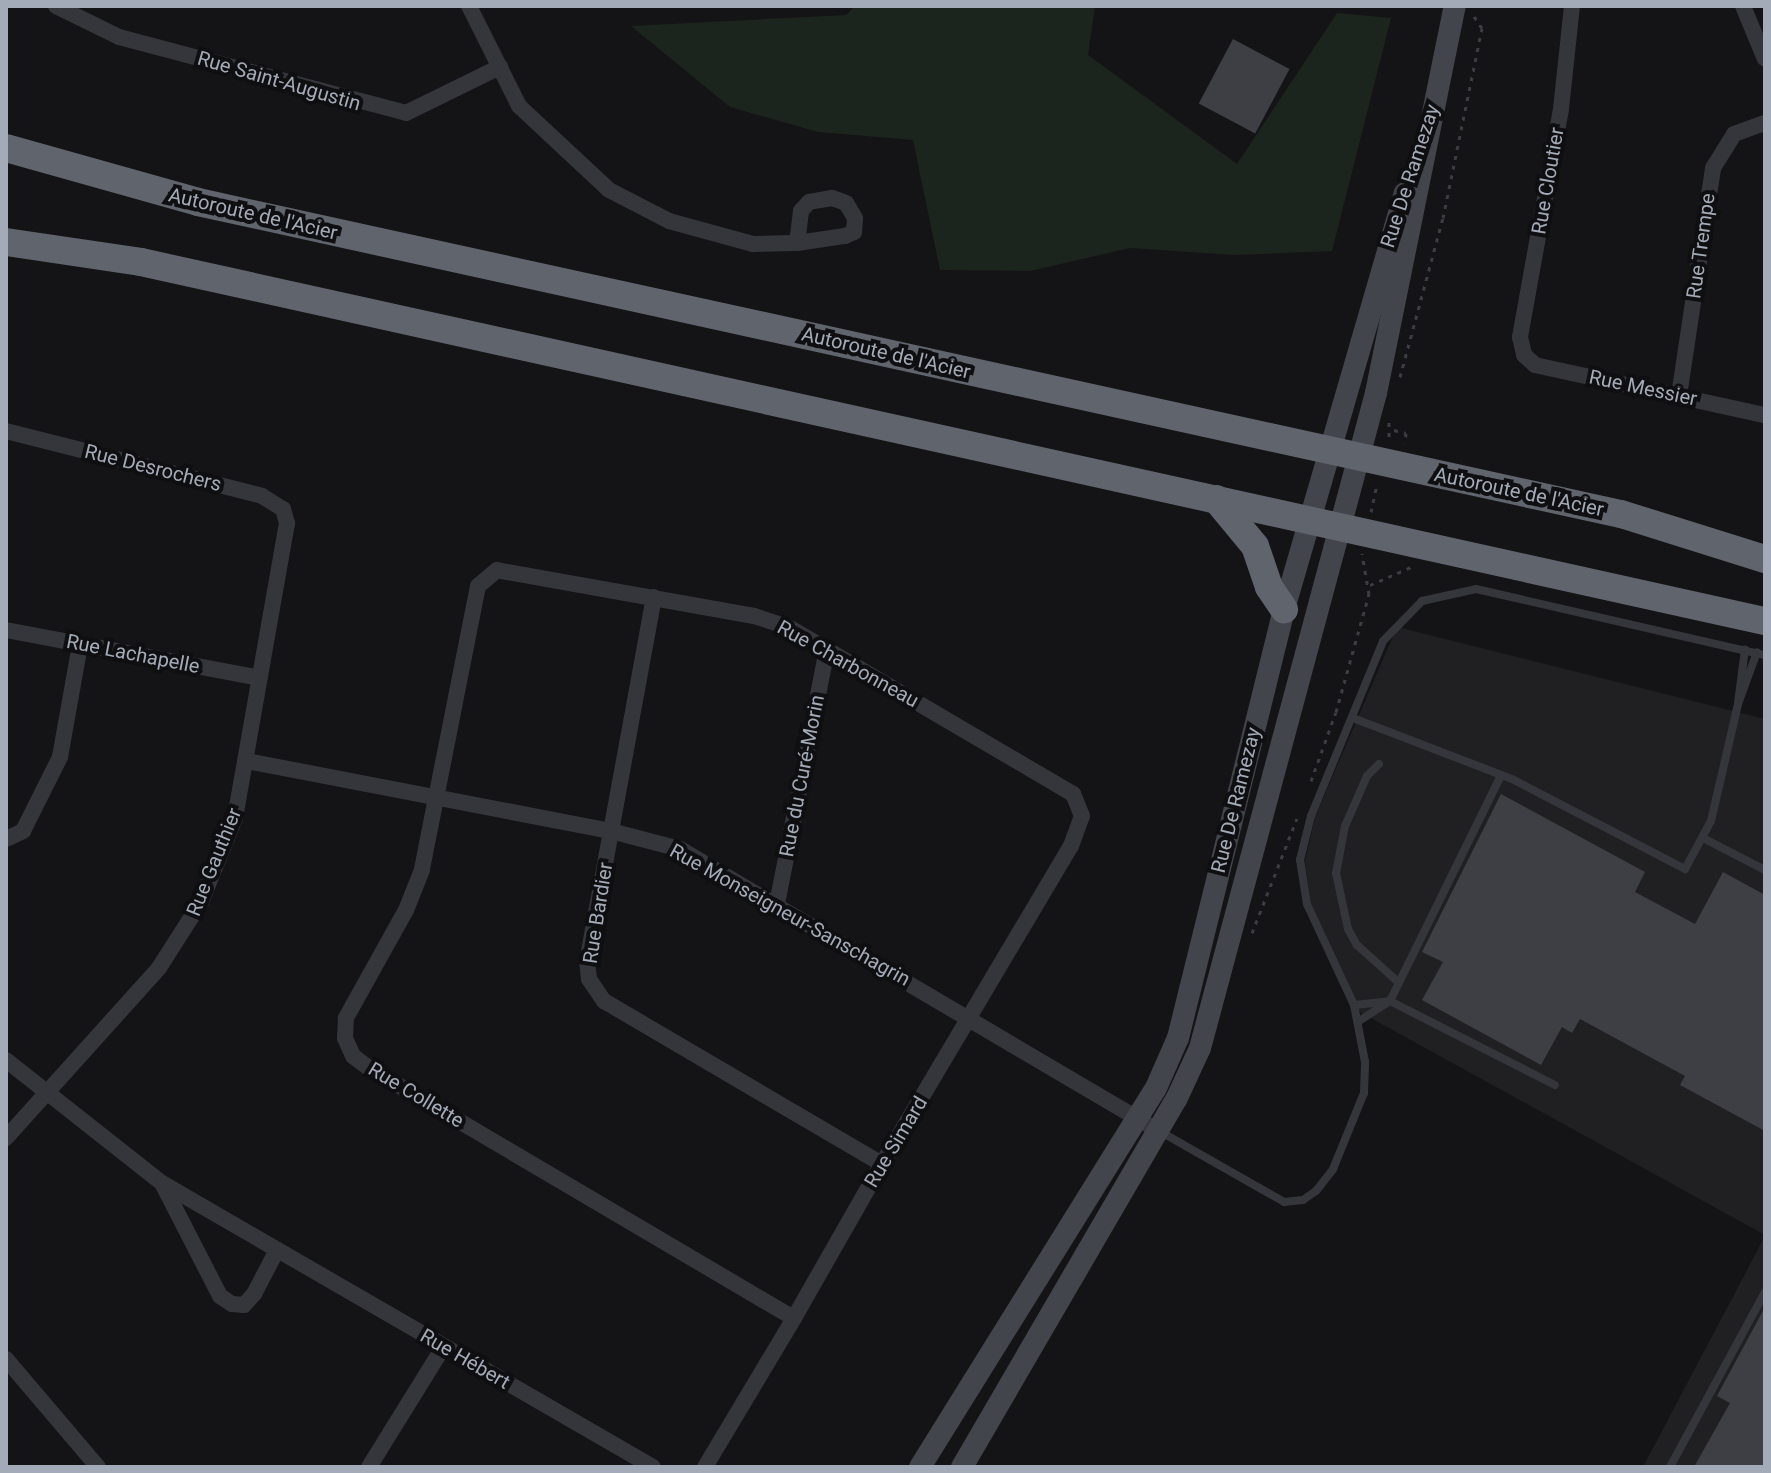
<!DOCTYPE html>
<html>
<head>
<meta charset="utf-8">
<style>
  body { margin:0 }
  #map { position:relative; width:1771px; height:1473px; overflow:hidden; background:#141416; font-family:Roboto,sans-serif }
  div>[style] { position:absolute }
  [style*='--x'] { left:calc(var(--x)*1px); top:calc(var(--y)*1px); width:calc(var(--w)*1px); rotate:calc(var(--a)*1deg) }
  .built>* { inset:0; background:#202023 }
  .green>* { inset:0; background:#1c251d }
  .building>* { inset:0; background:#3e3f44; transform-origin:0 0 }
  .path>* { height:3px; margin-top:-1.5px; transform-origin:0; background:repeating-linear-gradient(90deg,#3b3d43 0 4px,transparent 0 10px) }
  .lane>* { height:8px; margin:-4px; padding:0 4px; transform-origin:4px; border-radius:4px; background:#35363c }
  .street>* { height:16px; margin:-8px; padding:0 8px; transform-origin:8px; border-radius:8px; background:#35363c }
  .secondary>* { height:22px; margin:-11px; padding:0 11px; transform-origin:11px; border-radius:11px; background:#43454c }
  .highway>* { height:28px; margin:-14px; padding:0 14px; transform-origin:14px; border-radius:14px; background:#60646d }
  span { translate:-50% -50%; white-space:nowrap; text-align:center; line-height:1.15; -webkit-text-stroke:8px #0f0f11; paint-order:stroke }
  .street-label { font-size:20px; color:#a4abb8 }
  .frame { position:absolute; inset:0; border:8px solid #a4abb8; pointer-events:none }
</style>
</head>
<body>
<div id="map">
  <div class="built">
    <i style="clip-path:polygon(1397px 627px,1765px 719px,1765px 1235px,1358px 1011px,1311px 904px,1305px 862px,1315px 817px)"></i>
    <i style="clip-path:polygon(1765px 1236px,1765px 1467px,1643px 1467px)"></i>
  </div>
  <div class="green">
    <i style="clip-path:polygon(855px 6px,1095px 6px,1088px 55px,1237px 164px,1337px 13px,1391px 18px,1332px 251px,1234px 255px,1130px 248px,1030px 271px,940px 270px,913px 140px,818px 132px,730px 107px,631px 26px,846px 15px)"></i>
  </div>
  <div class="building">
    <i style="left:1233px;top:39px;width:64px;height:73px;rotate:28deg"></i>
    <i style="clip-path:polygon(1501px 794px,1645px 872px,1635px 892px,1695px 924px,1723px 872px,1765px 895px,1765px 1131px,1680px 1085px,1685px 1076px,1580px 1019px,1572px 1033px,1562px 1027px,1541px 1065px,1422px 1000px,1443px 962px,1422px 952px)"></i>
    <i style="clip-path:polygon(1765px 1307px,1765px 1467px,1694px 1467px,1730px 1403px,1717px 1396px)"></i>
  </div>
  <div class="path">
    <i style="--x:1400;--y:377;--w:165;--a:-74.9"></i>
    <i style="--x:1443;--y:218;--w:194;--a:-78.4"></i>
    <i style="--x:1482;--y:28;--w:18;--a:-124"></i>
    <i style="--x:1389;--y:422;--w:20;--a:90"></i>
    <i style="--x:1394;--y:430;--w:12;--a:14"></i>
    <i style="--x:1406;--y:433;--w:10;--a:96"></i>
    <i style="--x:1371;--y:512;--w:29;--a:-78"></i>
    <i style="--x:1370;--y:585;--w:47;--a:-23.8"></i>
    <i style="--x:1311;--y:781;--w:73;--a:-70.1"></i>
    <i style="--x:1336;--y:712;--w:123;--a:-74.4"></i>
    <i style="--x:1369;--y:594;--w:41;--a:-99.9"></i>
    <i style="--x:1252;--y:933;--w:123;--a:-68.6"></i>
  </div>
  <div class="lane">
    <i style="--x:1738;--y:703;--w:54;--a:-82.6"></i>
    <i style="--x:1353;--y:718;--w:170;--a:21"></i>
    <i style="--x:1512;--y:779;--w:195;--a:27.5"></i>
    <i style="--x:1685;--y:869;--w:55;--a:-61.6"></i>
    <i style="--x:1711;--y:821;--w:120;--a:-77"></i>
    <i style="--x:1738;--y:704;--w:55;--a:-69.9"></i>
    <i style="--x:1379;--y:764;--w:17;--a:135"></i>
    <i style="--x:1367;--y:776;--w:55;--a:113.7"></i>
    <i style="--x:1345;--y:826;--w:48;--a:100.8"></i>
    <i style="--x:1336;--y:873;--w:57;--a:77.9"></i>
    <i style="--x:1348;--y:929;--w:18;--a:61"></i>
    <i style="--x:1357;--y:945;--w:54;--a:42"></i>
    <i style="--x:1703;--y:838;--w:70;--a:27.3"></i>
    <i style="--x:1354;--y:1005;--w:36;--a:-6"></i>
    <i style="--x:1390;--y:1001;--w:185;--a:27"></i>
    <i style="--x:1359;--y:1021;--w:37;--a:-33"></i>
    <i style="--x:1390;--y:1001;--w:252;--a:-63.8"></i>
    <i style="--x:1161;--y:1132;--w:142;--a:29.6"></i>
    <i style="--x:1284;--y:1202;--w:19;--a:-6"></i>
    <i style="--x:1303;--y:1200;--w:16;--a:-35"></i>
    <i style="--x:1316;--y:1191;--w:28;--a:-52"></i>
    <i style="--x:1333;--y:1169;--w:82;--a:-67.8"></i>
    <i style="--x:1364;--y:1093;--w:31;--a:-88"></i>
    <i style="--x:1365;--y:1062;--w:58;--a:-100.9"></i>
    <i style="--x:1354;--y:1005;--w:111;--a:-115"></i>
    <i style="--x:1307;--y:904;--w:45;--a:-99"></i>
    <i style="--x:1300;--y:860;--w:45;--a:-76"></i>
    <i style="--x:1311;--y:816;--w:189;--a:-67.6"></i>
    <i style="--x:1383;--y:641;--w:56;--a:-45.7"></i>
    <i style="--x:1422;--y:601;--w:55;--a:-12.5"></i>
    <i style="--x:1476;--y:589;--w:296;--a:12.9"></i>
    <i style="--x:1670;--y:1467;--w:199;--a:-61.5"></i>
  </div>
  <div class="street">
    <i style="--x:56;--y:6;--w:70;--a:26.2"></i>
    <i style="--x:119;--y:37;--w:297;--a:14.8"></i>
    <i style="--x:406;--y:113;--w:105;--a:-26.1"></i>
    <i style="--x:469;--y:6;--w:112;--a:63.4"></i>
    <i style="--x:519;--y:106;--w:123;--a:43"></i>
    <i style="--x:609;--y:190;--w:68;--a:27.3"></i>
    <i style="--x:669;--y:221;--w:87;--a:15.3"></i>
    <i style="--x:753;--y:244;--w:44;--a:-1.3"></i>
    <i style="--x:797;--y:243;--w:49;--a:-8.3"></i>
    <i style="--x:845;--y:236;--w:10;--a:-24"></i>
    <i style="--x:854;--y:232;--w:14;--a:-86"></i>
    <i style="--x:855;--y:218;--w:17;--a:-121"></i>
    <i style="--x:846;--y:203;--w:15;--a:-160"></i>
    <i style="--x:832;--y:198;--w:23;--a:170"></i>
    <i style="--x:809;--y:202;--w:12;--a:132"></i>
    <i style="--x:801;--y:211;--w:32;--a:97"></i>
    <i style="--x:1572;--y:6;--w:104;--a:96.1"></i>
    <i style="--x:1561;--y:109;--w:232;--a:100.2"></i>
    <i style="--x:1520;--y:337;--w:18;--a:77"></i>
    <i style="--x:1524;--y:355;--w:15;--a:42"></i>
    <i style="--x:1535;--y:365;--w:235;--a:12.3"></i>
    <i style="--x:1743;--y:6;--w:57;--a:67.5"></i>
    <i style="--x:1679;--y:396;--w:231;--a:-81.5"></i>
    <i style="--x:1713;--y:168;--w:40;--a:-58"></i>
    <i style="--x:1734;--y:134;--w:33;--a:-20"></i>
    <i style="--x:6;--y:431;--w:264;--a:14.2"></i>
    <i style="--x:262;--y:496;--w:25;--a:32"></i>
    <i style="--x:283;--y:509;--w:15;--a:74"></i>
    <i style="--x:287;--y:523;--w:300;--a:100"></i>
    <i style="--x:235;--y:818;--w:91;--a:112"></i>
    <i style="--x:201;--y:902;--w:78;--a:122.5"></i>
    <i style="--x:159;--y:968;--w:229;--a:132"></i>
    <i style="--x:654;--y:597;--w:371;--a:100.4"></i>
    <i style="--x:587;--y:962;--w:17;--a:83"></i>
    <i style="--x:589;--y:979;--w:27;--a:56"></i>
    <i style="--x:604;--y:1001;--w:322;--a:30.4"></i>
    <i style="--x:6;--y:630;--w:258;--a:10.7"></i>
    <i style="--x:247;--y:761;--w:371;--a:10.9"></i>
    <i style="--x:611;--y:831;--w:71;--a:14.6"></i>
    <i style="--x:680;--y:849;--w:554;--a:30.5"></i>
    <i style="--x:6;--y:839;--w:19;--a:-25"></i>
    <i style="--x:23;--y:831;--w:83;--a:-63.4"></i>
    <i style="--x:60;--y:757;--w:114;--a:-79.9"></i>
    <i style="--x:777;--y:904;--w:260;--a:-78.9"></i>
    <i style="--x:6;--y:1060;--w:199;--a:38.3"></i>
    <i style="--x:162;--y:1183;--w:567;--a:30.05"></i>
    <i style="--x:163;--y:1185;--w:125;--a:62.8"></i>
    <i style="--x:220;--y:1296;--w:14;--a:34"></i>
    <i style="--x:232;--y:1304;--w:12;--a:5"></i>
    <i style="--x:244;--y:1305;--w:15;--a:-48"></i>
    <i style="--x:254;--y:1294;--w:50;--a:-62.4"></i>
    <i style="--x:6;--y:1359;--w:142;--a:49.6"></i>
    <i style="--x:369;--y:1467;--w:142;--a:-58.2"></i>
    <i style="--x:705;--y:1467;--w:174;--a:-59.1"></i>
    <i style="--x:794;--y:1318;--w:177;--a:-60.3"></i>
    <i style="--x:882;--y:1164;--w:370;--a:-59.3"></i>
    <i style="--x:1071;--y:846;--w:32;--a:-70"></i>
    <i style="--x:1082;--y:816;--w:24;--a:-112"></i>
    <i style="--x:1073;--y:794;--w:330;--a:-149.6"></i>
    <i style="--x:788;--y:627;--w:36;--a:-162"></i>
    <i style="--x:754;--y:616;--w:261;--a:-169.9"></i>
    <i style="--x:497;--y:570;--w:25;--a:140"></i>
    <i style="--x:478;--y:586;--w:289;--a:101.2"></i>
    <i style="--x:422;--y:870;--w:43;--a:111.8"></i>
    <i style="--x:406;--y:910;--w:124;--a:119.1"></i>
    <i style="--x:346;--y:1018;--w:20;--a:93"></i>
    <i style="--x:345;--y:1038;--w:20;--a:66"></i>
    <i style="--x:353;--y:1056;--w:20;--a:37"></i>
    <i style="--x:369;--y:1068;--w:493;--a:30.5"></i>
  </div>
  <div class="secondary">
    <i style="--x:920;--y:1467;--w:446;--a:-58.1"></i>
    <i style="--x:1156;--y:1088;--w:55;--a:-66.3"></i>
    <i style="--x:1178;--y:1038;--w:442;--a:-76.1"></i>
    <i style="--x:1284;--y:609;--w:433;--a:-73.8"></i>
    <i style="--x:962;--y:1467;--w:425;--a:-59.8"></i>
    <i style="--x:1176;--y:1100;--w:57;--a:-65.2"></i>
    <i style="--x:1200;--y:1048;--w:678;--a:-74.96"></i>
    <i style="--x:1376;--y:393;--w:395;--a:-78.5"></i>
  </div>
  <div class="highway">
    <i style="--x:6;--y:148;--w:199;--a:15.7"></i>
    <i style="--x:198;--y:202;--w:1457;--a:12.37"></i>
    <i style="--x:1621;--y:514;--w:151;--a:17.4"></i>
    <i style="--x:6;--y:242;--w:136;--a:8.4"></i>
    <i style="--x:141;--y:262;--w:1663;--a:12.47"></i>
    <i style="--x:1216;--y:499;--w:61;--a:50.3"></i>
    <i style="--x:1255;--y:546;--w:43;--a:71.1"></i>
    <i style="--x:1269;--y:587;--w:27;--a:56"></i>
  </div>
  <div class="street-label">
    <span style="left:279px;top:81px;rotate:16deg">Rue Saint-Augustin</span>
    <span style="left:1410px;top:176px;rotate:-72deg">Rue De Ramezay</span>
    <span style="left:1548px;top:181px;rotate:-80deg">Rue Cloutier</span>
    <span style="left:253px;top:214px;rotate:13deg">Autoroute de l'Acier</span>
    <span style="left:1701px;top:246px;rotate:-82deg">Rue Trempe</span>
    <span style="left:886px;top:353px;rotate:13deg">Autoroute de l'Acier</span>
    <span style="left:1643px;top:388px;rotate:12deg">Rue Messier</span>
    <span style="left:153px;top:468px;rotate:14deg">Rue Desrochers</span>
    <span style="left:1519px;top:492px;rotate:12deg">Autoroute de l'Acier</span>
    <span style="left:133px;top:654px;rotate:11deg">Rue Lachapelle</span>
    <span style="left:848px;top:664px;rotate:29deg">Rue Charbonneau</span>
    <span style="left:802px;top:776px;rotate:-79deg">Rue du Curé-Morin</span>
    <span style="left:1236px;top:800px;rotate:-76deg">Rue De Ramezay</span>
    <span style="left:214px;top:862px;rotate:-68deg">Rue Gauthier</span>
    <span style="left:598px;top:913px;rotate:-81deg">Rue Bardier</span>
    <span style="left:790px;top:915px;rotate:29deg">Rue Monseigneur-Sanschagrin</span>
    <span style="left:416px;top:1095px;rotate:31deg">Rue Collette</span>
    <span style="left:896px;top:1142px;rotate:-59deg">Rue Simard</span>
    <span style="left:465px;top:1359px;rotate:30deg">Rue Hébert</span>
  </div>
  <div class="frame"></div>
</div>
</body>
</html>
